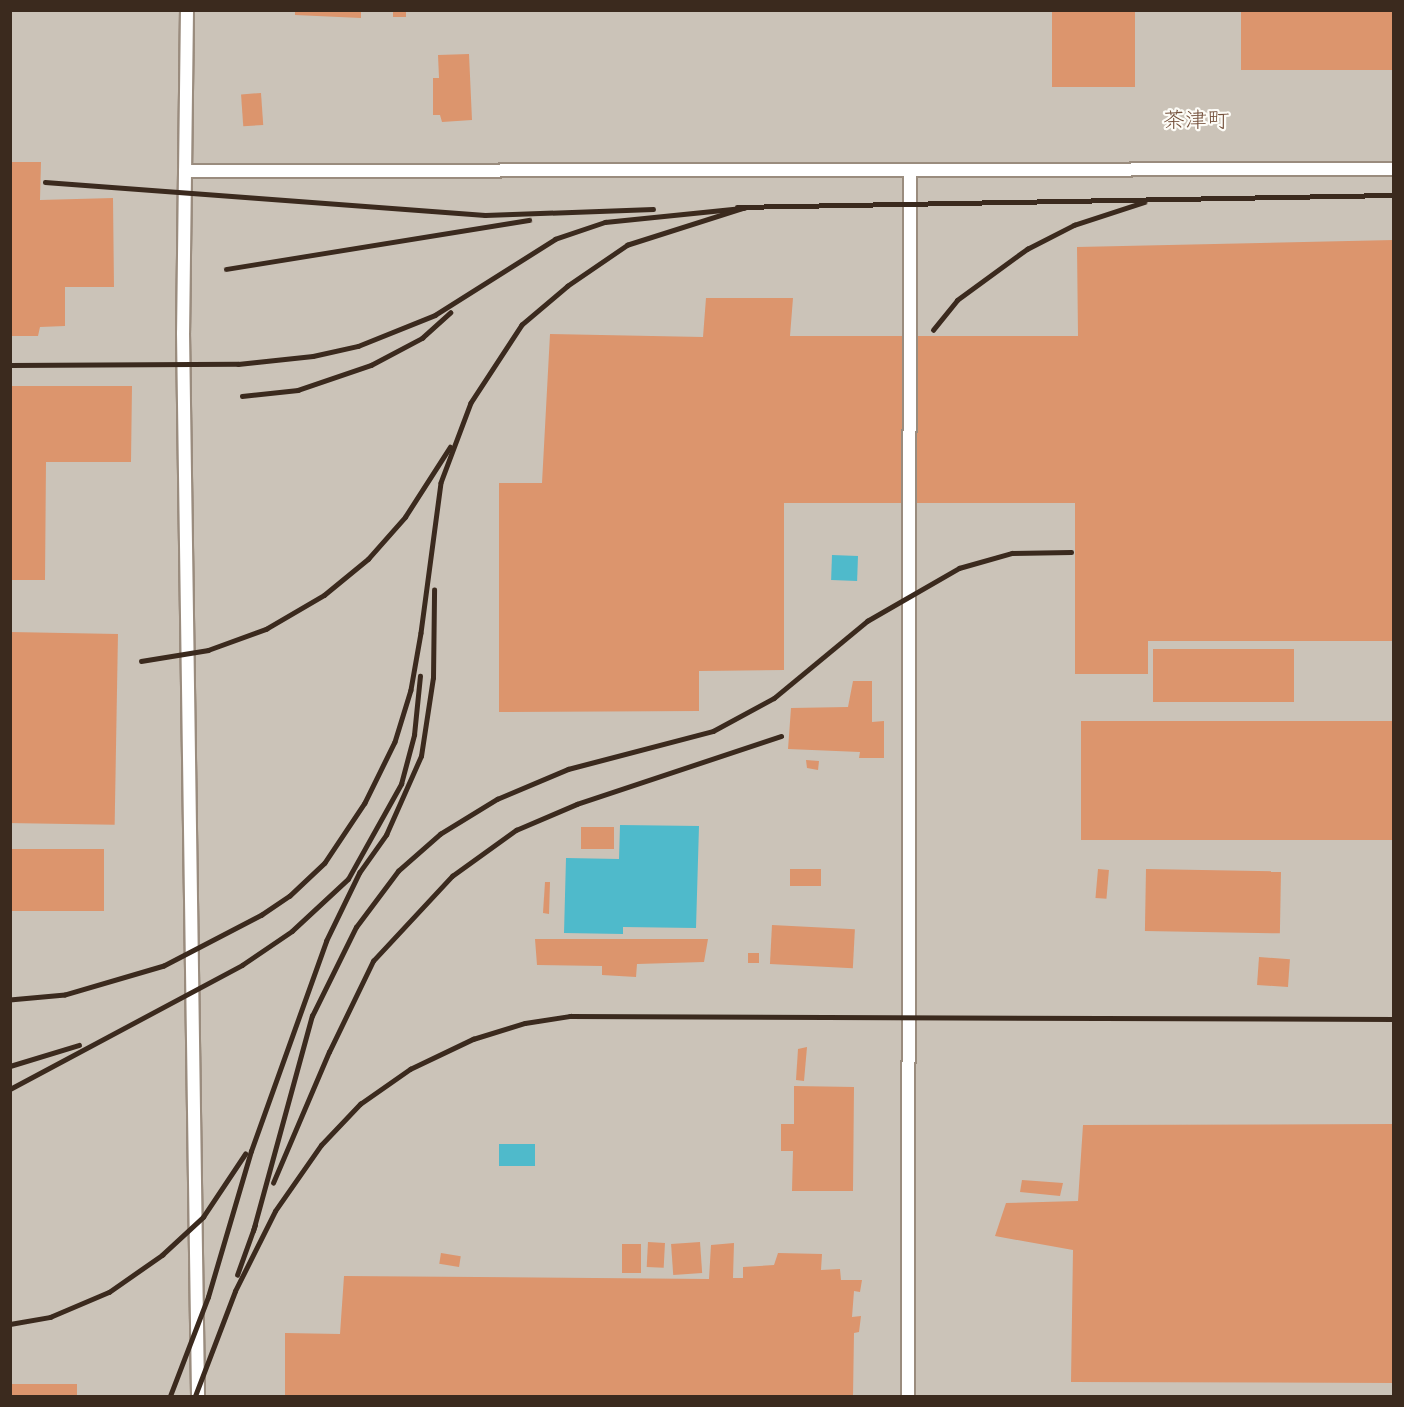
<!DOCTYPE html>
<html>
<head>
<meta charset="utf-8">
<style>
  body { margin:0 }
  #map { position:relative; width:1404px; height:1407px; overflow:hidden; background:#f9eddd; font-family:"Shantell Sans","Klee One",sans-serif }
  div>[style] { position:absolute }
  [style*='--x'] { left:calc(var(--x)*1px); top:calc(var(--y)*1px); width:calc(var(--w)*1px); rotate:calc(var(--a)*1deg) }
  .industrial>* { inset:0; background:#cbc3b8; transform-origin:0 0 }
  .water>* { inset:0; background:#4fbacb; transform-origin:0 0 }
  .building>* { inset:0; background:#dc956d; transform-origin:0 0 }
  .roads { filter:drop-shadow(2px 0 #9a8c7e) drop-shadow(-2px 0 #9a8c7e) drop-shadow(0 2px #9a8c7e) drop-shadow(0 -2px #9a8c7e) }
  .service>* { height:12px; margin:-6px; padding:0 6px; transform-origin:6px; border-radius:6px; background:#fff }
  .rail>* { height:4.5px; margin:-2.25px; padding:0 2.25px; transform-origin:2.25px; border-radius:2.25px; background:#3b2a1e }
  span { translate:-50% -50%; white-space:nowrap; text-align:center; line-height:1.15; -webkit-text-stroke:4.5px #fdfcf7; paint-order:stroke }
  .neighbourhood-label { font-size:22px; color:#734f3a }
  .frame { position:absolute; inset:0; border:12px solid #3b2a1e; pointer-events:none }
</style>
</head>
<body>
<div id="map">
  <div class="industrial">
    <i style="left:11px;top:11px;width:1382px;height:1385px"></i>
  </div>
  <div class="water">
    <i style="left:832px;top:555px;width:26px;height:25px;rotate:2deg"></i>
    <i style="clip-path:polygon(620px 825px,699px 826px,696px 928px,623px 927px,623px 934px,564px 933px,566px 858px,619px 859px)"></i>
    <i style="left:499px;top:1144px;width:36px;height:22px"></i>
  </div>
  <div class="building">
    <i style="clip-path:polygon(295px 10px,361px 10px,361px 18px,295px 15px)"></i>
    <i style="left:393px;top:10px;width:13px;height:7px"></i>
    <i style="left:1052px;top:10px;width:83px;height:77px"></i>
    <i style="left:1241px;top:10px;width:153px;height:60px"></i>
    <i style="clip-path:polygon(469px 54px,472px 120px,442px 122px,440px 115px,433px 115px,433px 78px,439px 78px,438px 55px)"></i>
    <i style="left:261px;top:93px;width:32px;height:20px;rotate:86deg"></i>
    <i style="clip-path:polygon(10px 162px,41px 162px,40px 200px,113px 198px,114px 287px,65px 287px,65px 326px,40px 327px,38px 336px,10px 336px)"></i>
    <i style="clip-path:polygon(1394px 240px,1394px 641px,1148px 641px,1148px 674px,1075px 674px,1075px 503px,784px 503px,784px 670px,699px 671px,699px 711px,499px 712px,499px 483px,542px 483px,550px 334px,703px 337px,706px 298px,793px 298px,790px 336px,1078px 336px,1077px 247px)"></i>
    <i style="clip-path:polygon(10px 386px,132px 386px,131px 462px,46px 462px,45px 580px,10px 580px)"></i>
    <i style="left:10px;top:632px;width:108px;height:191px;rotate:1deg"></i>
    <i style="left:1153px;top:649px;width:141px;height:53px"></i>
    <i style="clip-path:polygon(853px 681px,872px 681px,872px 722px,884px 721px,884px 758px,859px 758px,860px 752px,788px 749px,791px 708px,848px 707px)"></i>
    <i style="left:1394px;top:721px;width:119px;height:313px;rotate:90deg"></i>
    <i style="clip-path:polygon(806px 760px,819px 761px,818px 770px,807px 768px)"></i>
    <i style="left:581px;top:827px;width:33px;height:22px"></i>
    <i style="left:10px;top:849px;width:94px;height:62px"></i>
    <i style="left:790px;top:869px;width:31px;height:17px"></i>
    <i style="left:1098px;top:869px;width:11px;height:29px;rotate:5deg"></i>
    <i style="left:1146px;top:869px;width:135px;height:62px;rotate:1deg"></i>
    <i style="clip-path:polygon(545px 882px,550px 882px,549px 914px,543px 913px)"></i>
    <i style="left:772px;top:925px;width:83px;height:39px;rotate:3deg"></i>
    <i style="clip-path:polygon(535px 939px,708px 939px,704px 962px,637px 964px,636px 977px,602px 975px,602px 966px,537px 965px)"></i>
    <i style="left:748px;top:953px;width:11px;height:10px"></i>
    <i style="left:1259px;top:957px;width:31px;height:28px;rotate:4deg"></i>
    <i style="clip-path:polygon(807px 1047px,804px 1081px,796px 1080px,798px 1049px)"></i>
    <i style="clip-path:polygon(794px 1086px,854px 1087px,853px 1191px,792px 1191px,793px 1151px,781px 1151px,781px 1124px,794px 1124px)"></i>
    <i style="clip-path:polygon(1394px 1124px,1394px 1383px,1071px 1382px,1073px 1250px,995px 1236px,1006px 1203px,1078px 1201px,1083px 1125px)"></i>
    <i style="clip-path:polygon(1022px 1180px,1063px 1183px,1060px 1196px,1020px 1192px)"></i>
    <i style="left:648px;top:1242px;width:17px;height:25px;rotate:3deg"></i>
    <i style="left:700px;top:1242px;width:31px;height:29px;rotate:86deg"></i>
    <i style="clip-path:polygon(734px 1243px,733px 1278px,743px 1278px,743px 1267px,774px 1265px,778px 1253px,822px 1254px,821px 1270px,840px 1269px,841px 1280px,862px 1280px,860px 1292px,854px 1291px,852px 1317px,861px 1316px,859px 1332px,854px 1333px,853px 1396px,285px 1396px,285px 1333px,340px 1334px,344px 1276px,709px 1279px,711px 1245px)"></i>
    <i style="left:622px;top:1244px;width:19px;height:29px"></i>
    <i style="left:441px;top:1253px;width:20px;height:11px;rotate:9deg"></i>
    <i style="left:10px;top:1384px;width:67px;height:12px"></i>
  </div>
  <div class="roads">
    <div class="service">
      <i style="--x:187;--y:10;--w:323;--a:90.7"></i>
      <i style="--x:183;--y:333;--w:1063;--a:89.19"></i>
      <i style="--x:185;--y:171;--w:1209;--a:-0.09"></i>
      <i style="--x:908;--y:1396;--w:1224;--a:-89.91"></i>
    </div>
  </div>
  <div class="rail">
    <i style="--x:45;--y:182;--w:441;--a:4.3"></i>
    <i style="--x:485;--y:215;--w:168;--a:-2"></i>
    <i style="--x:737;--y:207;--w:657;--a:-1.05"></i>
    <i style="--x:226;--y:269;--w:307;--a:-9.2"></i>
    <i style="--x:933;--y:330;--w:38;--a:-51"></i>
    <i style="--x:957;--y:300;--w:87;--a:-36.1"></i>
    <i style="--x:1027;--y:249;--w:53;--a:-27.1"></i>
    <i style="--x:1074;--y:225;--w:74;--a:-18.2"></i>
    <i style="--x:10;--y:365;--w:228;--a:-0.3"></i>
    <i style="--x:238;--y:364;--w:75;--a:-6.1"></i>
    <i style="--x:313;--y:356;--w:46;--a:-12.5"></i>
    <i style="--x:358;--y:346;--w:83;--a:-21.9"></i>
    <i style="--x:435;--y:315;--w:142;--a:-32.3"></i>
    <i style="--x:555;--y:239;--w:53;--a:-18.8"></i>
    <i style="--x:605;--y:222;--w:140;--a:-5.8"></i>
    <i style="--x:744;--y:208;--w:122;--a:162.3"></i>
    <i style="--x:628;--y:245;--w:73;--a:145.7"></i>
    <i style="--x:568;--y:286;--w:60;--a:139.7"></i>
    <i style="--x:522;--y:325;--w:93;--a:123.2"></i>
    <i style="--x:471;--y:403;--w:85;--a:110.6"></i>
    <i style="--x:441;--y:483;--w:151;--a:97.6"></i>
    <i style="--x:421;--y:633;--w:58;--a:100"></i>
    <i style="--x:411;--y:690;--w:54;--a:107.1"></i>
    <i style="--x:395;--y:742;--w:68;--a:116.2"></i>
    <i style="--x:365;--y:803;--w:72;--a:123.7"></i>
    <i style="--x:325;--y:863;--w:48;--a:136.7"></i>
    <i style="--x:290;--y:896;--w:34;--a:146"></i>
    <i style="--x:262;--y:915;--w:110;--a:152.5"></i>
    <i style="--x:164;--y:966;--w:103;--a:163.7"></i>
    <i style="--x:65;--y:995;--w:55;--a:174.8"></i>
    <i style="--x:242;--y:396;--w:56;--a:-6.1"></i>
    <i style="--x:298;--y:390;--w:77;--a:-18.9"></i>
    <i style="--x:371;--y:365;--w:58;--a:-27.9"></i>
    <i style="--x:422;--y:338;--w:38;--a:-42"></i>
    <i style="--x:141;--y:661;--w:68;--a:-9.3"></i>
    <i style="--x:208;--y:650;--w:62;--a:-19.9"></i>
    <i style="--x:266;--y:629;--w:67;--a:-30.4"></i>
    <i style="--x:324;--y:595;--w:57;--a:-39.3"></i>
    <i style="--x:368;--y:559;--w:56;--a:-48.6"></i>
    <i style="--x:405;--y:517;--w:83;--a:-57.3"></i>
    <i style="--x:10;--y:1066;--w:72;--a:-16.9"></i>
    <i style="--x:10;--y:1089;--w:263;--a:-28.1"></i>
    <i style="--x:242;--y:965;--w:60;--a:-34.2"></i>
    <i style="--x:292;--y:931;--w:76;--a:-42.9"></i>
    <i style="--x:348;--y:879;--w:109;--a:-60.8"></i>
    <i style="--x:401;--y:784;--w:51;--a:-75.1"></i>
    <i style="--x:414;--y:735;--w:59;--a:-84.2"></i>
    <i style="--x:273;--y:1183;--w:142;--a:-66.9"></i>
    <i style="--x:329;--y:1052;--w:101;--a:-64.2"></i>
    <i style="--x:373;--y:961;--w:116;--a:-47.1"></i>
    <i style="--x:452;--y:876;--w:79;--a:-35.7"></i>
    <i style="--x:516;--y:830;--w:66;--a:-23.1"></i>
    <i style="--x:577;--y:804;--w:215;--a:-18.4"></i>
    <i style="--x:253;--y:1231;--w:223;--a:-74.7"></i>
    <i style="--x:312;--y:1016;--w:99;--a:-63.7"></i>
    <i style="--x:356;--y:927;--w:70;--a:-53.1"></i>
    <i style="--x:398;--y:871;--w:56;--a:-41.4"></i>
    <i style="--x:440;--y:834;--w:67;--a:-31.6"></i>
    <i style="--x:497;--y:799;--w:77;--a:-22.9"></i>
    <i style="--x:568;--y:769;--w:150;--a:-14.7"></i>
    <i style="--x:713;--y:731;--w:69;--a:-28.4"></i>
    <i style="--x:774;--y:698;--w:121;--a:-39.6"></i>
    <i style="--x:867;--y:621;--w:106;--a:-29.9"></i>
    <i style="--x:959;--y:568;--w:55;--a:-15.8"></i>
    <i style="--x:1012;--y:553;--w:59;--a:-1"></i>
    <i style="--x:237;--y:1275;--w:53;--a:-70.2"></i>
    <i style="--x:10;--y:1324;--w:41;--a:-9.9"></i>
    <i style="--x:50;--y:1317;--w:64;--a:-23"></i>
    <i style="--x:109;--y:1292;--w:65;--a:-34.9"></i>
    <i style="--x:162;--y:1255;--w:56;--a:-42.8"></i>
    <i style="--x:203;--y:1217;--w:76;--a:-56.3"></i>
    <i style="--x:170;--y:1396;--w:106;--a:-69"></i>
    <i style="--x:208;--y:1297;--w:152;--a:-73.6"></i>
    <i style="--x:251;--y:1151;--w:223;--a:-70.3"></i>
    <i style="--x:326;--y:941;--w:76;--a:-64.1"></i>
    <i style="--x:359;--y:873;--w:47;--a:-54.6"></i>
    <i style="--x:386;--y:835;--w:86;--a:-66.1"></i>
    <i style="--x:421;--y:756;--w:79;--a:-81.3"></i>
    <i style="--x:433;--y:678;--w:88;--a:-89.3"></i>
    <i style="--x:195;--y:1396;--w:112;--a:-69.1"></i>
    <i style="--x:235;--y:1291;--w:89;--a:-63.4"></i>
    <i style="--x:275;--y:1211;--w:80;--a:-55.1"></i>
    <i style="--x:321;--y:1145;--w:57;--a:-46.4"></i>
    <i style="--x:360;--y:1104;--w:61;--a:-35"></i>
    <i style="--x:410;--y:1069;--w:70;--a:-25.5"></i>
    <i style="--x:473;--y:1039;--w:54;--a:-17.1"></i>
    <i style="--x:525;--y:1023;--w:46;--a:-8.8"></i>
    <i style="--x:570;--y:1016;--w:824;--a:0.21"></i>
  </div>
  <div class="neighbourhood-label">
    <span style="left:1196px;top:120px">茶津町</span>
  </div>
  <div class="frame"></div>
</div>
</body>
</html>
